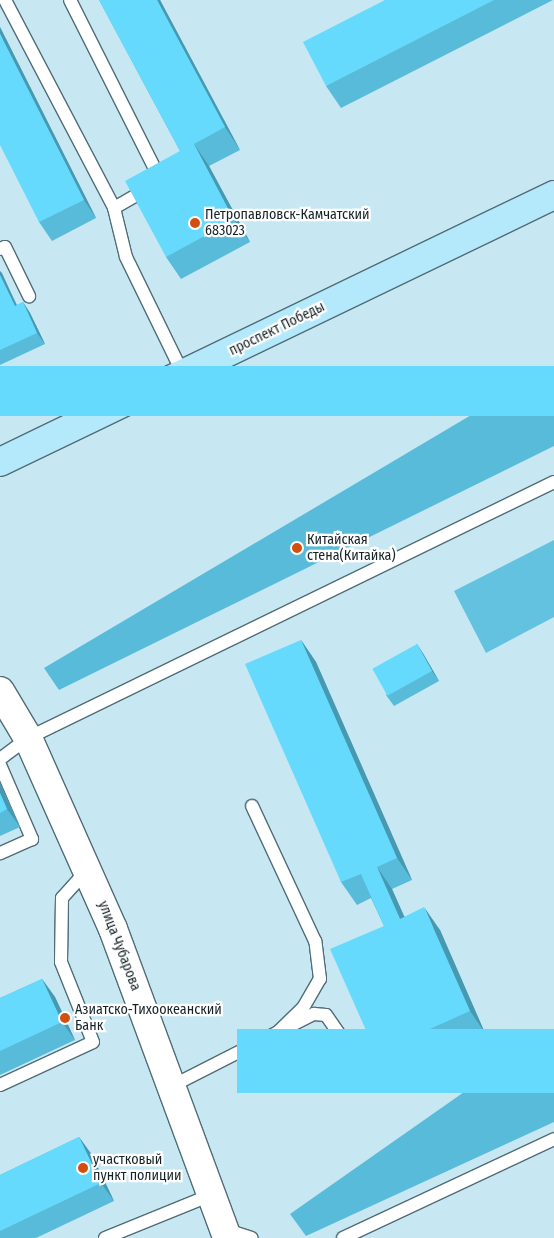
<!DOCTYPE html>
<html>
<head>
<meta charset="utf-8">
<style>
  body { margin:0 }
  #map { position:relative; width:554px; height:1238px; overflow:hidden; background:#c7e7f2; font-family:"Fira Sans Condensed",sans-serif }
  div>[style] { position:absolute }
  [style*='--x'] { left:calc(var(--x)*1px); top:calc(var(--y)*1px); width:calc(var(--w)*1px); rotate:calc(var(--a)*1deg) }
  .green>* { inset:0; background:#63c2df }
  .roads { filter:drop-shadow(1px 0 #506d77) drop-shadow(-1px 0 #506d77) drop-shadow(0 1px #506d77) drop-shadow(0 -1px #506d77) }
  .service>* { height:12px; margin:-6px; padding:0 6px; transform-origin:6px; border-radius:6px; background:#fff }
  .tertiary>* { height:28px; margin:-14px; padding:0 14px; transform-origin:14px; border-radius:14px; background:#fff }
  .primary>* { height:28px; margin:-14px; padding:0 14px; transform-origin:14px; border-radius:14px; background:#b3e9fa }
  .wall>* { inset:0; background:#58bbda }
  .shaded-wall>* { inset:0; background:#4799b1 }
  .building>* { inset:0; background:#66dafd; transform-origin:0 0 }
  .dots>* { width:14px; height:14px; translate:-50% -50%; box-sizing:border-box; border:2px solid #fff; border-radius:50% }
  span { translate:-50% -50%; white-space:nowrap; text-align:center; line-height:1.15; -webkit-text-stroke:4.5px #fff; paint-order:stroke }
  .poi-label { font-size:14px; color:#162226 }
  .left { translate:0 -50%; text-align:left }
  .street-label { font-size:14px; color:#162226 }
</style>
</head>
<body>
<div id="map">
  <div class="green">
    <i style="clip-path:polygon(554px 540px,554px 617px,486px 653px,454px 591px)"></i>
  </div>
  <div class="roads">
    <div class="service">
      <i style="--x:5;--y:0;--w:235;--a:62.3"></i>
      <i style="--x:70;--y:0;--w:203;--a:63.3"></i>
      <i style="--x:161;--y:181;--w:54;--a:150.1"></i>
      <i style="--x:114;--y:208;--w:50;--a:76.2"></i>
      <i style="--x:126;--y:257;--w:130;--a:64"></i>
      <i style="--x:0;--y:249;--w:5;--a:-22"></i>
      <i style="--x:5;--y:247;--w:55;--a:63.9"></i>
      <i style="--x:0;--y:759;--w:35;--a:-37"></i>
      <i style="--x:28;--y:738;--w:585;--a:-25.95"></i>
      <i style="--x:0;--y:765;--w:81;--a:66.6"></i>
      <i style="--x:32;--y:839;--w:35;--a:156"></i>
      <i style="--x:292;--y:1025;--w:25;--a:-27"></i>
      <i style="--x:314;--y:1014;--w:12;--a:5"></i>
      <i style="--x:326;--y:1015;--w:44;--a:55.2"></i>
      <i style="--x:0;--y:1085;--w:102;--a:-24.8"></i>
      <i style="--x:93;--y:1042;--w:86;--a:-111.8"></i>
      <i style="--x:61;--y:962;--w:64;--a:-89.1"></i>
      <i style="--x:62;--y:898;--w:38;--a:-48"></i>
      <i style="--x:172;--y:1086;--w:119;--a:-27"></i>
      <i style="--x:278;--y:1032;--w:35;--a:-44"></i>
      <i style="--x:303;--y:1008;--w:34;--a:-60"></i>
      <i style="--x:320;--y:979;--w:38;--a:-97"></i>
      <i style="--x:315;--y:941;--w:149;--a:-115"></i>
      <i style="--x:224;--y:1229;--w:29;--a:18"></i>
      <i style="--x:105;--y:1238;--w:114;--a:-22.1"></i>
      <i style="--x:343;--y:1238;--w:233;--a:-25.1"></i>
    </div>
    <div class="tertiary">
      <i style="--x:0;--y:691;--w:55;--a:59.2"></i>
      <i style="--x:28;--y:738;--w:209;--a:66"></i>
      <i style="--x:113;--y:929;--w:329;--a:69.7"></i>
    </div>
    <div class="primary">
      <i style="--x:0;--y:462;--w:615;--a:-25.73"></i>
    </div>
  </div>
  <div class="wall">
    <i style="clip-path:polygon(99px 0,160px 0,240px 150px,209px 166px,250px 242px,181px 279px,166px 257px,180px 151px)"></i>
    <i style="clip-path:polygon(385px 0,553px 0,341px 108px,326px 86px)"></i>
    <i style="clip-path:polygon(0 27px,96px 218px,52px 241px,39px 222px)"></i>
    <i style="clip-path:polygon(0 271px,17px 305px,23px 302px,30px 313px,45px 344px,0 365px)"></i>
    <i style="clip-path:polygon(554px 366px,554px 446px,59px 690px,44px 668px)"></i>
    <i style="clip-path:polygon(301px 640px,316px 662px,412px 880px,392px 889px,404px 916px,440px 930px,485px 1033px,391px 1075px,376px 1053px,384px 926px,371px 898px,357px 905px,341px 882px)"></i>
    <i style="clip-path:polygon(417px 644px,424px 655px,439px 681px,394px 706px,386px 695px)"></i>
    <i style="clip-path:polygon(0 783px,20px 827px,0 836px)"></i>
    <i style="clip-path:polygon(42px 979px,55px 997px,75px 1040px,0 1075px,0 998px)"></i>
    <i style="clip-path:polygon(554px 1029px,554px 1122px,306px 1236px,290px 1214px)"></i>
    <i style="clip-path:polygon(79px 1137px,92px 1155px,114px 1201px,36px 1238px,0 1238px,0 1175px)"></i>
  </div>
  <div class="shaded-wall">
    <i style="clip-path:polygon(157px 0,160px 0,240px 150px,225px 127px)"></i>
    <i style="clip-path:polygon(0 27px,96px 218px,84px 200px,0 34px)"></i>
    <i style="clip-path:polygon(194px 144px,209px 166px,250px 242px,234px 220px)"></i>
    <i style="clip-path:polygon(0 271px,2px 273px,22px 317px,15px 306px,0 275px)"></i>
    <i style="clip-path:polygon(23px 302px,30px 313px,45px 344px,37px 333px)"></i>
    <i style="clip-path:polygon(301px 640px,316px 662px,412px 880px,397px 858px)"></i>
    <i style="clip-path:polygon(417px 644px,424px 655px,439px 681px,432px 671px)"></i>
    <i style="clip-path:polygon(0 783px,20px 827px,7px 809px,0 793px)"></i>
    <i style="clip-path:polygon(377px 867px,392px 889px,415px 941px,400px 919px)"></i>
    <i style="clip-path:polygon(424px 907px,440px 930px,485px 1033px,470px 1011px)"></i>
    <i style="clip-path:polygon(42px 979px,55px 997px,75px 1040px,62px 1022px)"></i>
    <i style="clip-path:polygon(79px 1137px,92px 1155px,114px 1201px,101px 1183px)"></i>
  </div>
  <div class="building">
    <i style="clip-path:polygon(99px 0,157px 0,225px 127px,194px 144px,234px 220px,166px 257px,125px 181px,180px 151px)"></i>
    <i style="clip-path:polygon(385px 0,494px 0,326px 86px,303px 42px)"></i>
    <i style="clip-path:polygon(0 34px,84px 200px,39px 222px,0 145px)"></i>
    <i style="clip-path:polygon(0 275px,15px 306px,23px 302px,37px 333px,0 350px)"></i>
    <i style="left:554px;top:366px;width:50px;height:591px;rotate:90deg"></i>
    <i style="clip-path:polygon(301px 640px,397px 858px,377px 867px,400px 919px,424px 907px,470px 1011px,376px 1053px,330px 949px,384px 926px,361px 874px,341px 882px,245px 664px)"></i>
    <i style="left:417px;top:644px;width:31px;height:51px;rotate:61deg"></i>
    <i style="clip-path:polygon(0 793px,7px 809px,0 813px)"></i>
    <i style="clip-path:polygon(42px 979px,62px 1022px,0 1051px,0 998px)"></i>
    <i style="left:554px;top:1029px;width:64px;height:317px;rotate:90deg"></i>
    <i style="clip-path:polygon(79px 1137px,101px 1183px,0 1231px,0 1175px)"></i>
  </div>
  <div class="dots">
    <i style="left:195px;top:223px;background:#d44f0d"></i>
    <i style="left:297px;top:548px;background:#d44f0d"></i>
    <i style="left:65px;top:1018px;background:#d44f0d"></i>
    <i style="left:83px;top:1168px;background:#d44f0d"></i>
  </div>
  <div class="poi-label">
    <span class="left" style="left:205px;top:223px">Петропавловск-Камчатский<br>683023</span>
    <span class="left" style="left:307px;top:548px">Китайская<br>стена(Китайка)</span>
    <span class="left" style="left:75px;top:1018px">Азиатско-Тихоокеанский<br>Банк</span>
    <span class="left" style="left:93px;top:1168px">участковый<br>пункт полиции</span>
  </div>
  <div class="street-label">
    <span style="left:277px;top:329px;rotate:-26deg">проспект Победы</span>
    <span style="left:119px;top:946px;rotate:69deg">улица Чубарова</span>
  </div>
</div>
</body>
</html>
